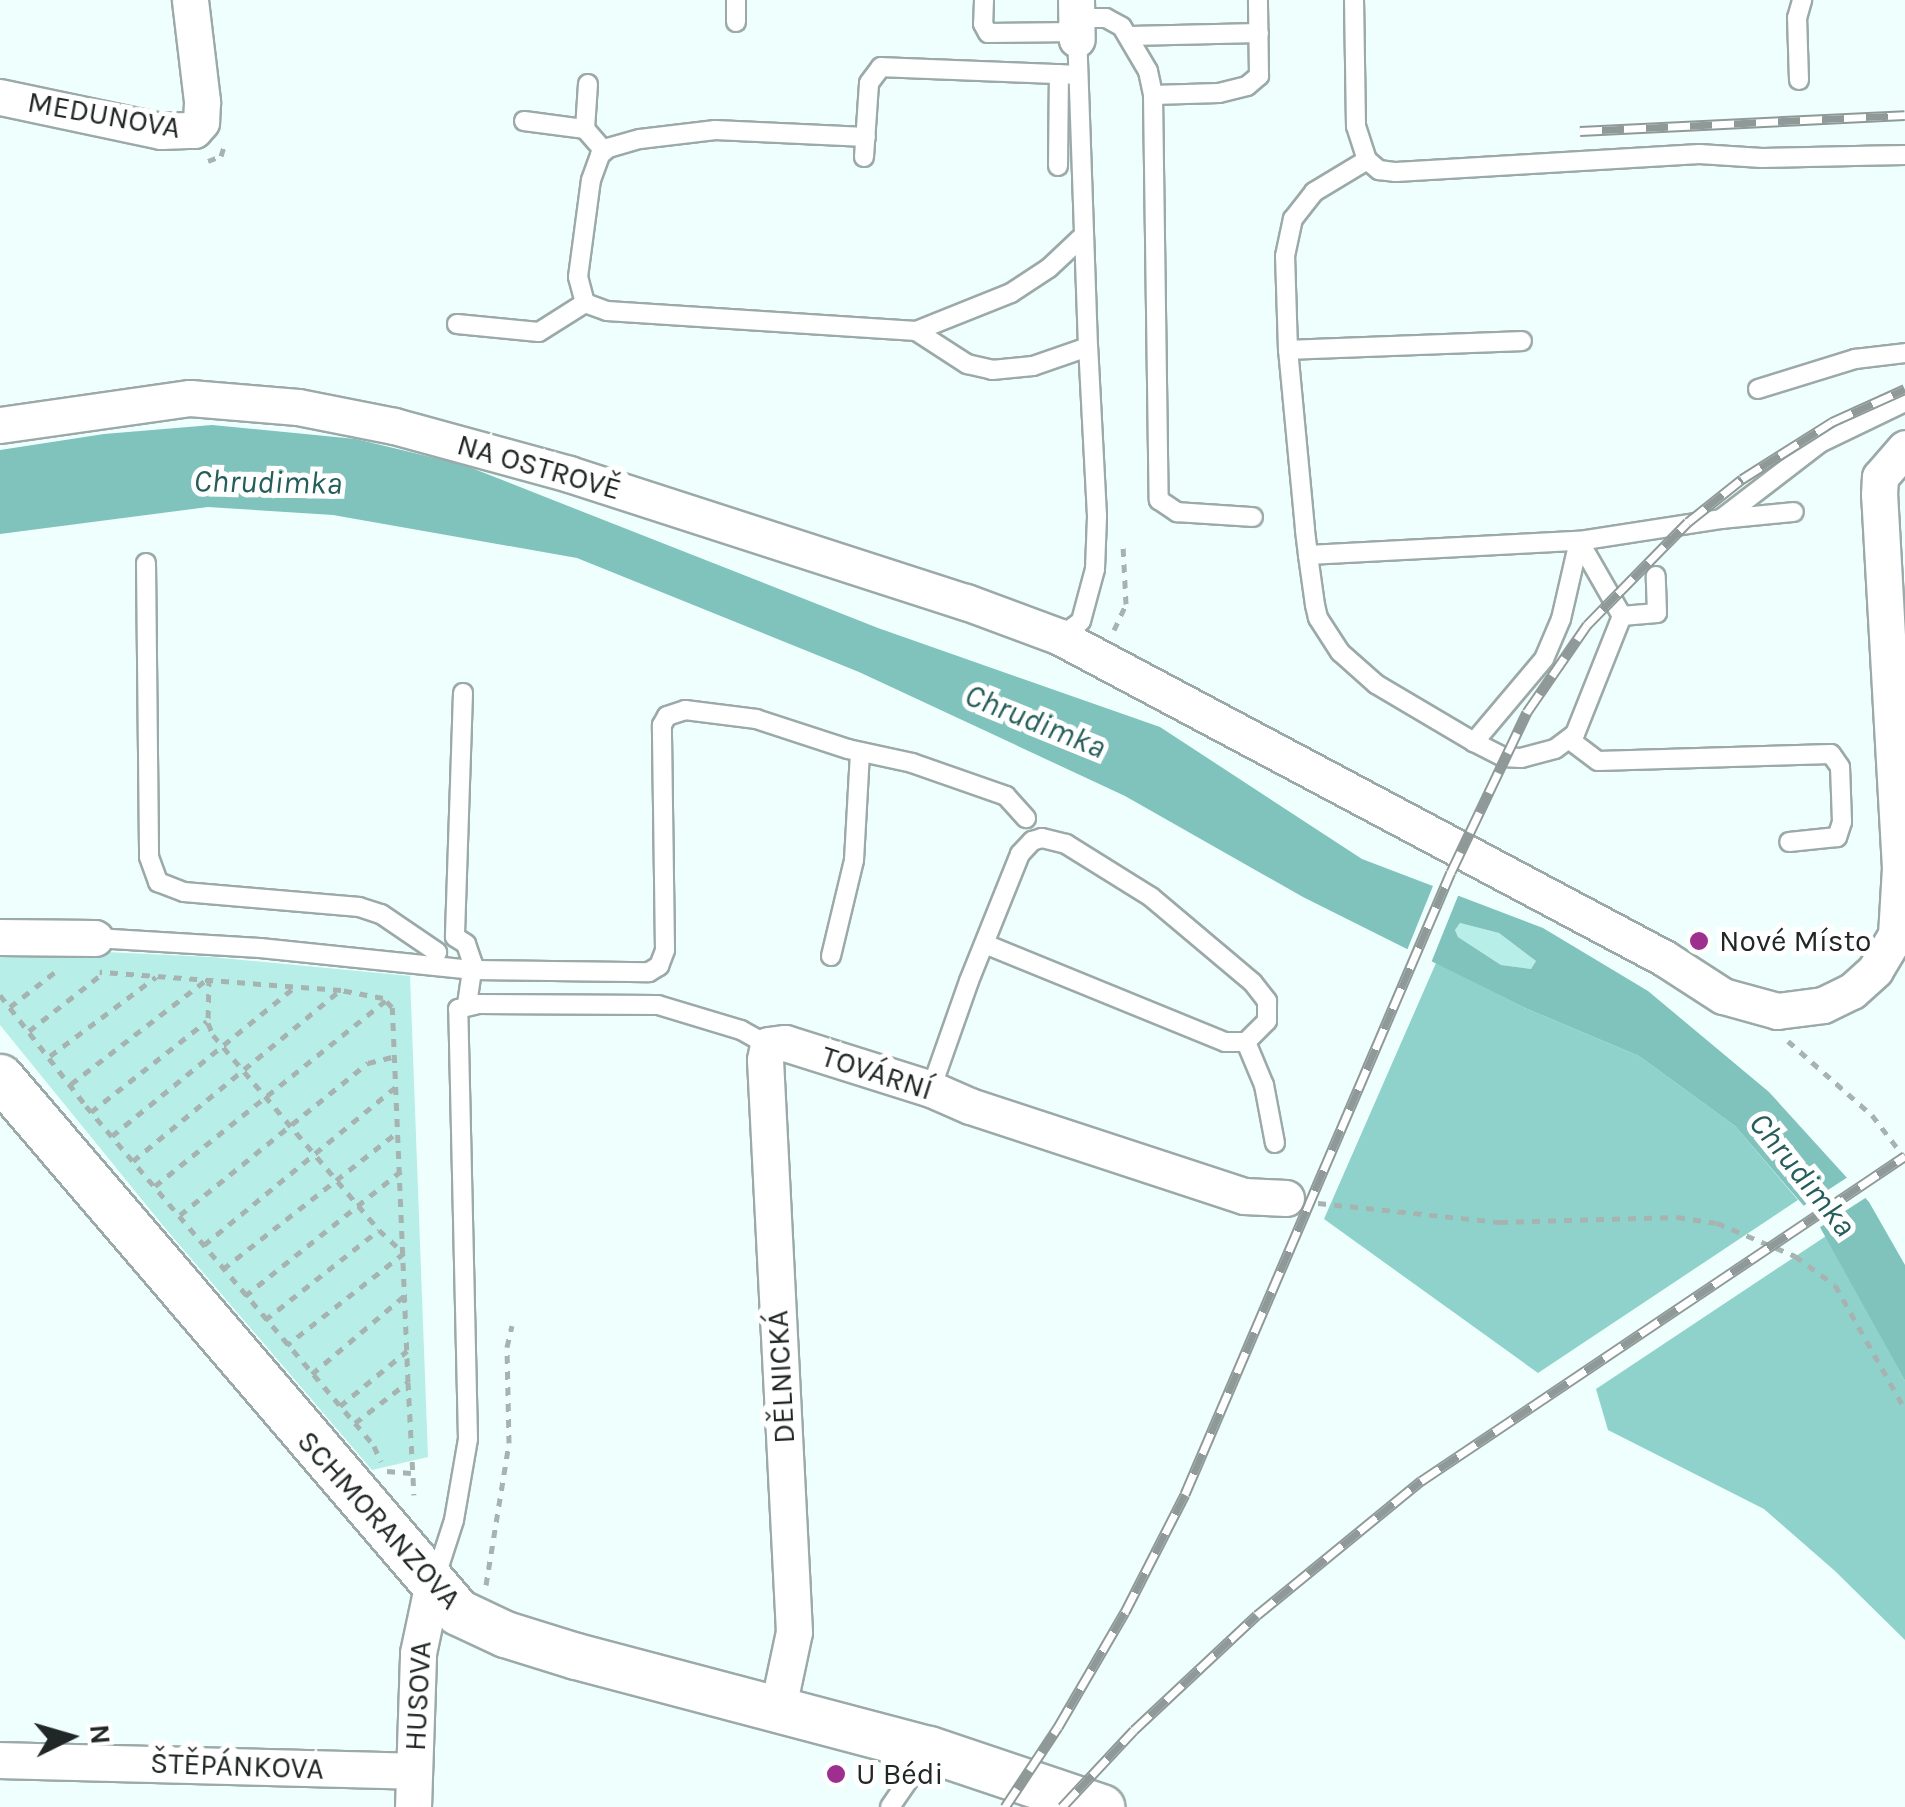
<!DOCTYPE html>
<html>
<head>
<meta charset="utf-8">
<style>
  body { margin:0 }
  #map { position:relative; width:1905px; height:1807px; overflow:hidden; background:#effffd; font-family:Karla,sans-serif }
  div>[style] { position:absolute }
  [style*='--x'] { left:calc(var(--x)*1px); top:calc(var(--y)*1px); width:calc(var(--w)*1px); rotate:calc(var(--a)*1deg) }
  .green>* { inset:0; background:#b8eee8 }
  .forest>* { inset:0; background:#8fd2cc }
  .water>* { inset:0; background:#80c3bd }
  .pier>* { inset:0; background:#effffd; transform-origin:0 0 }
  .path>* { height:5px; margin-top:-2.5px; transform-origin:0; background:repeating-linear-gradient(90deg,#a6b3b1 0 8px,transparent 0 16px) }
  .roads { filter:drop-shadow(2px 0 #9baaa8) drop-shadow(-2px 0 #9baaa8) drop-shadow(0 2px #9baaa8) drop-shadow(0 -2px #9baaa8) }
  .service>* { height:18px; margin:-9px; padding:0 9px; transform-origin:9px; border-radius:9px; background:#fff }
  .minor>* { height:35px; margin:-17.5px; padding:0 17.5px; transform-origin:17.5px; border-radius:17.5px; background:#fff }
  .tertiary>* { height:45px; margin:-22.5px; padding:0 22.5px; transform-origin:22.5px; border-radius:22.5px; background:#fff }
  .rail>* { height:11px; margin-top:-5.5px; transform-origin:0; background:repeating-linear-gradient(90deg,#fff 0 22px,#8f9a98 0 44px); box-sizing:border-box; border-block:2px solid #8f9a98 }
  .dots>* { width:28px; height:28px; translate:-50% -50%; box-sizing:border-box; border:5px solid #fff; border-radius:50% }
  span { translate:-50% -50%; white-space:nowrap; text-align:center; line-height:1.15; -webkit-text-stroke:10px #fff; paint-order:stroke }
  .street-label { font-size:30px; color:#212726 }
  .poi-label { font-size:30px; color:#212726 }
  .left { translate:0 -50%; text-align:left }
  .water-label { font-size:32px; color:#245d59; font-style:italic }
  .north { position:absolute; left:20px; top:1687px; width:100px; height:100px; -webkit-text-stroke:8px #fff; paint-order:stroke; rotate:85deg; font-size:28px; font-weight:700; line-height:40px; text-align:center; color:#212726 }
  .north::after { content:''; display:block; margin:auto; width:35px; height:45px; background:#212726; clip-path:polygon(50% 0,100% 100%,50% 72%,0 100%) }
</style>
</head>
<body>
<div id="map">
  <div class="green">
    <i style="clip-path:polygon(1460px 923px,1499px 933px,1536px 961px,1531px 969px,1501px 965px,1458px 937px,1455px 930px)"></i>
    <i style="clip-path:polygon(0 947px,211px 957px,410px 976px,428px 1457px,372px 1470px,165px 1228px,0 1025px)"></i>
  </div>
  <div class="forest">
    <i style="clip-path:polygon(1436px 963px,1525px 1008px,1639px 1056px,1735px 1126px,1798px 1200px,1538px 1373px,1324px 1219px)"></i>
    <i style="clip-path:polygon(1826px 1236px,1905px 1381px,1905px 1640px,1835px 1571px,1764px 1509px,1608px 1430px,1596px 1389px)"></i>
  </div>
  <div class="water">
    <i style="clip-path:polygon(evenodd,212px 425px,356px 439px,464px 465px,878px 628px,1160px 727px,1362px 859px,1543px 928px,1648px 991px,1769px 1092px,1869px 1202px,1905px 1265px,1905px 1381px,1816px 1220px,1735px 1126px,1639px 1056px,1525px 1008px,1303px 897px,1125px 796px,859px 672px,577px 558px,333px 515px,208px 507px,0 534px,0 450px,104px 434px,212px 425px,1460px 923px,1499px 933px,1536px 961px,1531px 969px,1501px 965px,1458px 937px,1455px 930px,1460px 923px)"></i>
  </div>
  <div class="pier">
    <i style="left:1435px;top:881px;width:27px;height:79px;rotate:22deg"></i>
    <i style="left:1851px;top:1175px;width:27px;height:61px;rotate:57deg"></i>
  </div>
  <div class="path">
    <i style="--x:208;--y:161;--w:14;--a:-21"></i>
    <i style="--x:221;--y:156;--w:9;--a:-72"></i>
    <i style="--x:1114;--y:630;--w:29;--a:-65"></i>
    <i style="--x:1126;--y:604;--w:60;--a:-92.9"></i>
    <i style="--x:209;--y:978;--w:45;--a:91.3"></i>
    <i style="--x:208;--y:1023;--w:13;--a:67"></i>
    <i style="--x:213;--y:1035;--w:256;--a:49.6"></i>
    <i style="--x:0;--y:995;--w:140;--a:52.2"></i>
    <i style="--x:86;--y:1106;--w:416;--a:49.7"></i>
    <i style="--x:355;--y:1423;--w:67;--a:-37.7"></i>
    <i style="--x:408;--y:1382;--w:375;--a:-92.4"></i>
    <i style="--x:392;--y:1007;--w:13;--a:-135"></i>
    <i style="--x:383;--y:998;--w:43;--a:-169.2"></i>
    <i style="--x:341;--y:990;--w:242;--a:-175.7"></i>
    <i style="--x:10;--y:1007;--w:57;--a:-37.9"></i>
    <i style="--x:29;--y:1031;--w:93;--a:-38"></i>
    <i style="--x:1788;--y:1041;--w:112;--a:41.4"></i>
    <i style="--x:1872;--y:1115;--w:54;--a:52.5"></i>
    <i style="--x:50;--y:1056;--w:132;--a:-36.7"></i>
    <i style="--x:71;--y:1084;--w:170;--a:-37.6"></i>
    <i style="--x:91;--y:1112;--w:147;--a:-38.1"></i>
    <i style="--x:112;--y:1136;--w:237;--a:-39.2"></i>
    <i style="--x:133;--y:1161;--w:267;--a:-39.5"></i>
    <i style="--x:155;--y:1186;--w:297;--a:-38.8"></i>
    <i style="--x:1318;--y:1203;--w:183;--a:6"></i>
    <i style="--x:1500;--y:1222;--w:177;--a:-1.6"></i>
    <i style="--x:1677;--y:1217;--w:40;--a:8.5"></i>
    <i style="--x:1717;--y:1223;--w:85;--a:22.9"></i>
    <i style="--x:1795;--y:1256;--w:49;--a:35.9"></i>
    <i style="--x:1835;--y:1285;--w:142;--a:60.6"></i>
    <i style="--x:180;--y:1215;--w:242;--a:-39"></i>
    <i style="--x:368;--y:1063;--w:30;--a:-14"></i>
    <i style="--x:204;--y:1245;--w:251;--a:-39.5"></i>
    <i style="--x:223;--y:1269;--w:222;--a:-38.1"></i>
    <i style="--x:245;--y:1296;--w:200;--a:-38.7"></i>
    <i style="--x:265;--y:1320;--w:145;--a:-38.3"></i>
    <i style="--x:379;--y:1230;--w:34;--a:43"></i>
    <i style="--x:404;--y:1253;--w:149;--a:141.8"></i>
    <i style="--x:312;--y:1374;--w:122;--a:-40.3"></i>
    <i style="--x:408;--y:1382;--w:113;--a:87"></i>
    <i style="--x:340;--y:1406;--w:87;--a:-39.4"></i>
    <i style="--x:355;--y:1423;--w:30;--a:50"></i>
    <i style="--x:374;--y:1446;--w:17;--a:66"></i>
    <i style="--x:387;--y:1471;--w:24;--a:5"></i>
    <i style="--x:486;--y:1585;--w:144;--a:-80.8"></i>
    <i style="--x:509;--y:1443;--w:96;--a:-91.2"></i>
    <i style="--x:507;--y:1347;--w:22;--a:-77"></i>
  </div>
  <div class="roads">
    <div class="service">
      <i style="--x:984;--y:0;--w:24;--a:92"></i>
      <i style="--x:983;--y:24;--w:10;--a:61"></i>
      <i style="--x:988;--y:33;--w:89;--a:-0.6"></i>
      <i style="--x:1076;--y:18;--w:30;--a:0"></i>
      <i style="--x:1106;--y:18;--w:18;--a:29"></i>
      <i style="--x:1122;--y:27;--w:51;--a:59.4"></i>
      <i style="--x:1148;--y:71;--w:25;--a:78"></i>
      <i style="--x:1153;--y:95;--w:66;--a:-1.7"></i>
      <i style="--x:1219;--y:93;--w:29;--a:-14"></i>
      <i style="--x:1247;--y:86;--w:16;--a:-40"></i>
      <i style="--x:1259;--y:76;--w:76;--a:-90.8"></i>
      <i style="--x:736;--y:22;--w:22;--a:-90"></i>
      <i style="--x:1130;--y:36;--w:129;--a:-1.3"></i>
      <i style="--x:1799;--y:80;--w:62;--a:-91.8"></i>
      <i style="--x:1797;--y:18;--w:19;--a:-74"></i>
      <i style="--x:1153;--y:95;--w:405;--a:89.2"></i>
      <i style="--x:1159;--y:500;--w:22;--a:34"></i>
      <i style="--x:1177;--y:512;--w:76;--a:3.8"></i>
      <i style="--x:524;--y:121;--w:62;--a:7.5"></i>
      <i style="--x:585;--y:129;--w:29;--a:49"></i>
      <i style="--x:585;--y:129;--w:45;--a:-86.2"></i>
      <i style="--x:864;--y:157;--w:74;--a:-86.1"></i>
      <i style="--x:869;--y:83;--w:20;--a:-53"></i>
      <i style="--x:881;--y:67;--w:197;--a:2.3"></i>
      <i style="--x:1367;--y:160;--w:16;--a:40"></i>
      <i style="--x:1379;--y:170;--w:17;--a:7"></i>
      <i style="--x:1396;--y:172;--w:304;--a:-3.4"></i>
      <i style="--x:1699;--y:154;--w:63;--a:3.6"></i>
      <i style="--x:1762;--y:158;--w:143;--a:-1.2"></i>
      <i style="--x:1058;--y:166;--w:92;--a:-89.4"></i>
      <i style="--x:585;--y:303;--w:27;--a:-105"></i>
      <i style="--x:578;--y:277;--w:98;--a:-82.4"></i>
      <i style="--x:591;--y:180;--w:27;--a:-70"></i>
      <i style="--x:600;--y:155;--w:11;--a:-41"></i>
      <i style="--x:608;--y:148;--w:33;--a:-16"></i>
      <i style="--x:640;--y:139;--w:76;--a:-6.8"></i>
      <i style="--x:715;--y:130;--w:151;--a:2.7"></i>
      <i style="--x:457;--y:324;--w:82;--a:5.6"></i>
      <i style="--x:539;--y:332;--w:54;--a:-32.2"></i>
      <i style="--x:585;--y:303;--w:23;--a:20"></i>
      <i style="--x:607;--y:311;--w:310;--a:3.7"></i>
      <i style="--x:916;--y:331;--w:61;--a:32.9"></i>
      <i style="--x:967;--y:364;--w:26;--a:13"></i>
      <i style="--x:992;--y:370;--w:41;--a:-5.6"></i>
      <i style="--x:1033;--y:366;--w:58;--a:-19.1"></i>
      <i style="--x:1088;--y:347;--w:308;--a:-92"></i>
      <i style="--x:916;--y:331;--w:102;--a:-21.8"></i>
      <i style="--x:1011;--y:293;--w:45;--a:-33.3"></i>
      <i style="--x:1049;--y:268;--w:48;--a:-43.3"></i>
      <i style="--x:1288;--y:350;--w:234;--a:-2.2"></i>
      <i style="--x:1758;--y:389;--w:102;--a:-17.2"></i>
      <i style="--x:1855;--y:359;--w:50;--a:-6.8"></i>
      <i style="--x:1722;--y:519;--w:72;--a:-5.6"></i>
      <i style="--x:1308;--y:555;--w:271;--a:-3"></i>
      <i style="--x:1579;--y:541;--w:80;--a:103"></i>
      <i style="--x:1561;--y:619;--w:43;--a:113"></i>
      <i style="--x:1544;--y:659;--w:109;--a:130.1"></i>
      <i style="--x:1474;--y:742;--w:114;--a:-149.4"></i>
      <i style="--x:1376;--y:684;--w:48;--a:-138.4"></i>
      <i style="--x:1340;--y:652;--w:40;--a:-122.9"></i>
      <i style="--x:1318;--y:618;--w:13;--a:-103"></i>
      <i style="--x:1315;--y:605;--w:50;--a:-98"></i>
      <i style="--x:1308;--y:555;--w:26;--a:-97"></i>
      <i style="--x:1305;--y:529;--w:180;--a:-95.4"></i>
      <i style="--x:1288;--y:350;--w:94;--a:-91.8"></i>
      <i style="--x:1285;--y:256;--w:38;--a:-78"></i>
      <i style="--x:1293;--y:219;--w:34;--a:-52"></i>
      <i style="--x:1314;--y:192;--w:62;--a:-31.1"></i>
      <i style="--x:1367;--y:160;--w:36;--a:-108"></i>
      <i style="--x:1356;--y:126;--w:126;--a:-90.9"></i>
      <i style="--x:146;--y:563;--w:294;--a:89.4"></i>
      <i style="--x:149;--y:857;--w:27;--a:70"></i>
      <i style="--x:158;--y:882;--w:28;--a:21"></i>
      <i style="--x:184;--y:892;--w:176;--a:4.9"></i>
      <i style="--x:359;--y:907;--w:23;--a:18"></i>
      <i style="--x:381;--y:914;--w:68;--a:34.2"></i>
      <i style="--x:1622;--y:616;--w:35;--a:-5"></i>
      <i style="--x:1657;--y:613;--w:37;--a:-92"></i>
      <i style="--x:1060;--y:637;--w:26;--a:-37"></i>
      <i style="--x:1081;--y:621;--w:54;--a:-74.9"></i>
      <i style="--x:1095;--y:569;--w:53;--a:-87.8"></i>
      <i style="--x:1097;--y:516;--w:169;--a:-93"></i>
      <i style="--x:463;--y:693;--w:244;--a:91.9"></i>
      <i style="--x:455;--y:937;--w:13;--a:32"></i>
      <i style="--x:466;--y:944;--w:21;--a:71"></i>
      <i style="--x:473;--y:964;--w:40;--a:98.5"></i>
      <i style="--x:1570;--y:740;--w:35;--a:37"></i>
      <i style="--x:1598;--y:761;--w:233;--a:-1.7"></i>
      <i style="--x:1831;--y:754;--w:16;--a:55"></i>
      <i style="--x:1840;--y:767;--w:55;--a:87.9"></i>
      <i style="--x:1842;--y:822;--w:16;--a:108"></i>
      <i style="--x:1837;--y:837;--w:48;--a:174.1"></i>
      <i style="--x:1474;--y:742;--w:33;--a:27"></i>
      <i style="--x:1503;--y:757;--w:18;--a:3"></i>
      <i style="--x:1521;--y:758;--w:35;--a:-15"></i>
      <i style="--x:1555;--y:749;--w:25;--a:-37"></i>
      <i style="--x:1575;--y:734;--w:127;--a:-68.3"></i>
      <i style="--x:1622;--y:616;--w:86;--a:-119.8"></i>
      <i style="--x:1579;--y:541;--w:144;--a:-8.8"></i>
      <i style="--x:1721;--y:519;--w:125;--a:-37.5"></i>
      <i style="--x:1820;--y:443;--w:94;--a:-25.8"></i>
      <i style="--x:95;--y:938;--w:165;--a:3.5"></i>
      <i style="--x:260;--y:948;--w:215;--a:5.9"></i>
      <i style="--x:474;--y:970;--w:175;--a:0.7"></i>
      <i style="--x:649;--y:972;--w:12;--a:-31"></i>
      <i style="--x:659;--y:966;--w:17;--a:-69"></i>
      <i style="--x:665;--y:950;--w:225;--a:-90.8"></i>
      <i style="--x:662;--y:725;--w:10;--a:-61"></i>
      <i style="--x:667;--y:716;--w:19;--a:-18"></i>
      <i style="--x:685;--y:710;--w:72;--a:7.2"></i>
      <i style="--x:756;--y:719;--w:97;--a:18.1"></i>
      <i style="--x:848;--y:749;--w:66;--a:12.3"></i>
      <i style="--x:912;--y:763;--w:100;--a:19.3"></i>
      <i style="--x:1006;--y:796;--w:30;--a:48"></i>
      <i style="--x:831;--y:956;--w:99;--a:-76.5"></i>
      <i style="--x:854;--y:860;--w:108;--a:-86.8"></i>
      <i style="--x:1246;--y:1042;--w:47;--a:67.3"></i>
      <i style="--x:1264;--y:1085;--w:59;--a:79.3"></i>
      <i style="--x:931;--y:1089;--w:114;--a:-70.6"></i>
      <i style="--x:969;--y:981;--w:137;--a:-68.1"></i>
      <i style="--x:1020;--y:854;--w:18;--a:-47"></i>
      <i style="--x:1032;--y:841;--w:10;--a:-17"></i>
      <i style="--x:1042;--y:838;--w:25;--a:14"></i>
      <i style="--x:1066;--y:844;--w:100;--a:31.9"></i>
      <i style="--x:1151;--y:897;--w:133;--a:40.1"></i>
      <i style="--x:1253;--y:983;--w:23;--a:52"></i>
      <i style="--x:1267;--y:1001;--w:20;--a:90"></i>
      <i style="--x:1267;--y:1021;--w:30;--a:135"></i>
      <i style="--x:1246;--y:1042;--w:21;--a:180"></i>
      <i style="--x:1225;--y:1042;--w:259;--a:-157.8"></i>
      <i style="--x:434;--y:1582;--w:65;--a:-72.1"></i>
      <i style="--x:454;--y:1520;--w:82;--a:-80.2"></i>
      <i style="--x:468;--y:1439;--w:430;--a:-91.3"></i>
      <i style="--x:458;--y:1009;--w:21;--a:-14"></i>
      <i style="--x:478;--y:1004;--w:180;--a:0.3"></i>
      <i style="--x:658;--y:1005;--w:87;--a:16.8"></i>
      <i style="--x:741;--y:1030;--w:31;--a:29"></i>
      <i style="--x:890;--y:1807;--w:69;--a:-55.6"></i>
    </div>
    <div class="minor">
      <i style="--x:1076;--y:0;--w:39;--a:89"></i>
      <i style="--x:0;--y:97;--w:165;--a:11.9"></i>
      <i style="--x:161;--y:131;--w:33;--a:-2"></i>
      <i style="--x:194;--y:130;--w:11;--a:-49"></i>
      <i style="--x:201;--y:122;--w:21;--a:-87"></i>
      <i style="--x:202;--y:101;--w:102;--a:-96.8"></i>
      <i style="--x:0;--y:425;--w:192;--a:-8.1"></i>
      <i style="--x:190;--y:398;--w:108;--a:4.8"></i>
      <i style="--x:298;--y:407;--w:98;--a:11.2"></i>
      <i style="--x:394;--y:426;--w:181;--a:15.3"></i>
      <i style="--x:569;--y:474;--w:417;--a:17.9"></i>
      <i style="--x:966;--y:602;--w:100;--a:20.4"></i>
      <i style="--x:1060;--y:637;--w:684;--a:27.99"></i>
      <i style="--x:1664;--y:958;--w:70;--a:32.8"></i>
      <i style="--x:1723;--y:996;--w:56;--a:15.5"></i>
      <i style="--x:1777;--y:1011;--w:46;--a:-7.4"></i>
      <i style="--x:1823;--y:1005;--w:32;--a:-26"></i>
      <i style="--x:1852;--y:991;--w:31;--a:-42"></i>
      <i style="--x:1875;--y:970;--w:41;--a:-59"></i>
      <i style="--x:1896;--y:935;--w:67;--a:-86.6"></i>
      <i style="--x:1900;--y:868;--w:374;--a:-93.2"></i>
      <i style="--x:1879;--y:495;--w:18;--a:-87"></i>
      <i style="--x:1880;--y:477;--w:38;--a:-49"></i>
      <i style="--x:0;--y:937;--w:95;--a:0.6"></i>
      <i style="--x:778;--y:1707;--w:77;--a:-78"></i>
      <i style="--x:794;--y:1632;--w:573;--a:-92.9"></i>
      <i style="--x:765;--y:1060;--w:15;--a:-79"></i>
      <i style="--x:768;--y:1045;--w:17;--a:-7"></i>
      <i style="--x:785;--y:1043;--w:153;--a:17.5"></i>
      <i style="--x:931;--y:1089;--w:43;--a:23.6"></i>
      <i style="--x:970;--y:1106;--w:288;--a:18.2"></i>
      <i style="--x:1244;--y:1196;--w:42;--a:2.7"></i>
      <i style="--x:0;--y:1760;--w:414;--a:1.5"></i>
      <i style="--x:413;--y:1807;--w:154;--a:-88.1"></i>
      <i style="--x:418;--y:1653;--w:67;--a:-78"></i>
    </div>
    <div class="tertiary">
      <i style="--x:0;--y:1077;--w:704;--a:49.43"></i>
      <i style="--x:458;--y:1612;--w:52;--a:25.1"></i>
      <i style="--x:505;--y:1634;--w:74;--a:17.2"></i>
      <i style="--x:576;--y:1656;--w:365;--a:14.8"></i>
      <i style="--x:929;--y:1749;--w:182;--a:18.6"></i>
    </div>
  </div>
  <div class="rail">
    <i style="--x:1580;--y:131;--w:325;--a:-2.8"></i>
    <i style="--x:1005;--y:1807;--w:96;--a:-56.5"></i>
    <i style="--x:1058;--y:1727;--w:133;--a:-59.8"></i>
    <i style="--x:1125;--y:1612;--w:132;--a:-63"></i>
    <i style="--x:1185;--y:1494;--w:676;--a:-66.85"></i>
    <i style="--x:1451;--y:872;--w:177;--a:-64.6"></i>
    <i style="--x:1527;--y:712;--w:106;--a:-55.4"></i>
    <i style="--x:1587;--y:625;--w:144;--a:-45.6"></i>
    <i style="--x:1688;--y:522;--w:69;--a:-38.5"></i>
    <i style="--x:1742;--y:479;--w:107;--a:-32.3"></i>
    <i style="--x:1832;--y:422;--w:80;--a:-24.3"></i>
    <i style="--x:1062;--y:1807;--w:105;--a:-46.9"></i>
    <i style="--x:1134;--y:1730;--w:168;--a:-43.1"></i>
    <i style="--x:1257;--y:1615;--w:212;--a:-39.3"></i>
    <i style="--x:1421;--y:1481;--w:583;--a:-33.88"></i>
  </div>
  <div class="dots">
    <i style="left:1699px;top:941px;background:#9d2f8e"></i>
    <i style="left:836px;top:1774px;background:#9d2f8e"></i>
  </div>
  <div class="street-label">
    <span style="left:104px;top:115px;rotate:10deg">MEDUNOVA</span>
    <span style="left:539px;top:467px;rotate:16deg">NA OSTROVĚ</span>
    <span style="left:877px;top:1073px;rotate:18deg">TOVÁRNÍ</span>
    <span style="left:781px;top:1377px;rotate:-93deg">DĚLNICKÁ</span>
    <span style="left:379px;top:1520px;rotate:48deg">SCHMORANZOVA</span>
    <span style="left:418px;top:1696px;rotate:-87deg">HUSOVA</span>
    <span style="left:237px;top:1766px;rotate:2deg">ŠTĚPÁNKOVA</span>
  </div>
  <div class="poi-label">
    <span class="left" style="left:1719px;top:941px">Nové Místo</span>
    <span class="left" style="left:856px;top:1774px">U Bédi</span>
  </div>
  <div class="water-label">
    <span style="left:268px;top:483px;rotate:1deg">Chrudimka</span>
    <span style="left:1035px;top:722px;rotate:22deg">Chrudimka</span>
    <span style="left:1802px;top:1175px;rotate:51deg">Chrudimka</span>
  </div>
  <div class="north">N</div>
</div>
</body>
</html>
